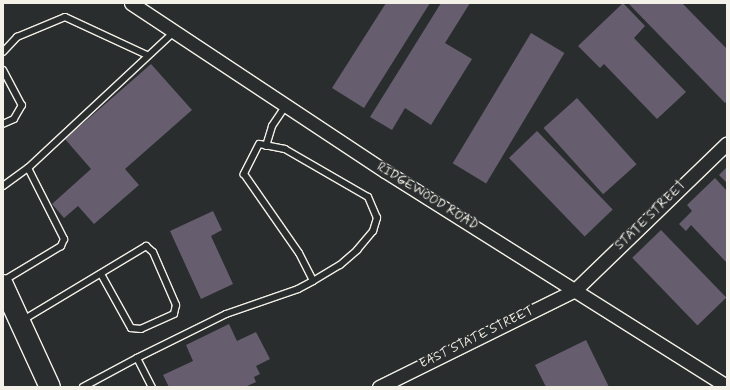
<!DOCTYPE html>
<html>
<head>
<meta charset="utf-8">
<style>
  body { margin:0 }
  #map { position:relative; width:730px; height:390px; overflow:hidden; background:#2a2d2e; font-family:Mynerve,sans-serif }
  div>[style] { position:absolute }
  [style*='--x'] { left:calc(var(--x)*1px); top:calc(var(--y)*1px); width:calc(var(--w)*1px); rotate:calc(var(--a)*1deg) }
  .building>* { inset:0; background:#665d6e; transform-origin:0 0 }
  .roads { filter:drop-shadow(1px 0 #f4f1e8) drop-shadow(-1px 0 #f4f1e8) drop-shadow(0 1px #f4f1e8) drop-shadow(0 -1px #f4f1e8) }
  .service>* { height:6px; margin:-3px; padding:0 3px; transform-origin:3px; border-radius:3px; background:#2a2d2e }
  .minor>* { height:13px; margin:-6.5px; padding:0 6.5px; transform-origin:6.5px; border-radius:6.5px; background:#2a2d2e }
  .primary>* { height:20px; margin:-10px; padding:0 10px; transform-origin:10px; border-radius:10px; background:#2a2d2e }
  span { translate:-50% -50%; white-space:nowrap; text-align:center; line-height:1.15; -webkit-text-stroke:3.5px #2a2d2e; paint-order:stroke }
  .street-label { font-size:13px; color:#f4f1e8 }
  .frame { position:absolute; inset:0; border:4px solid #f4f1e8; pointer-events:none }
</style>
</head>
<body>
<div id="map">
  <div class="building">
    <i style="clip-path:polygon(386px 3px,430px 3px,364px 108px,332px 88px)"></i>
    <i style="clip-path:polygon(441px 3px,470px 3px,445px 43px,472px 59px,431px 125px,405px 108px,392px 130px,370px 117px)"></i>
    <i style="clip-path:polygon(623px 3px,645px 26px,634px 38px,686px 92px,657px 119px,604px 64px,600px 68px,578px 46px)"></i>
    <i style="clip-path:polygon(628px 3px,682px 3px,727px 49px,727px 101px,725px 103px)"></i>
    <i style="left:531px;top:33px;width:39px;height:152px;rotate:31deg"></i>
    <i style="clip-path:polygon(151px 64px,192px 110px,125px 169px,139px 185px,94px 224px,78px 206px,64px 218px,52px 204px,91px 169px,65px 139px)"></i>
    <i style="left:577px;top:98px;width:89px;height:45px;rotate:48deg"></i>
    <i style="left:537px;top:131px;width:109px;height:39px;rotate:46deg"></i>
    <i style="clip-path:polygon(727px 167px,727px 183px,719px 175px)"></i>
    <i style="clip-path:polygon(715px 178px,727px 191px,727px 263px,691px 225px,686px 231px,679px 224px,692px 211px,687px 205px)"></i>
    <i style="clip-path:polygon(213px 211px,222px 230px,211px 236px,233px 284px,201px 299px,170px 231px)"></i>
    <i style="left:661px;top:230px;width:94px;height:40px;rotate:46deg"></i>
    <i style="clip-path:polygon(229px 324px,237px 341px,256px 332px,270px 359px,256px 366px,260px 374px,254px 377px,256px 382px,245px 387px,169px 387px,163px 375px,193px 361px,186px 345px)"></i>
    <i style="clip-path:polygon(586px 340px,609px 387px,546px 387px,535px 365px)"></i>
  </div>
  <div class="roads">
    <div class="service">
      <i style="--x:3;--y:52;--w:21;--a:-47"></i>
      <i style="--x:17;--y:37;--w:52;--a:-22.6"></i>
      <i style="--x:65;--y:17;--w:90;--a:24.9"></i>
      <i style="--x:3;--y:70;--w:40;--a:62"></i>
      <i style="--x:22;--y:105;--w:16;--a:120"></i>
      <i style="--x:14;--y:119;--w:12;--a:156"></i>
      <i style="--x:266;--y:146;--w:21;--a:-73"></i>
      <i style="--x:272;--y:126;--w:25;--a:-56"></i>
      <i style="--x:28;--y:168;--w:200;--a:-43"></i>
      <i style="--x:3;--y:186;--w:31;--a:-36"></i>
      <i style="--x:28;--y:168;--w:80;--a:63.1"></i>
      <i style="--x:64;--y:239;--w:8;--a:113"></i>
      <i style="--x:61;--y:246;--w:68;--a:148.9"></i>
      <i style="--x:23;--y:320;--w:144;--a:-31"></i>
      <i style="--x:146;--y:246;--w:9;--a:41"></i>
      <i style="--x:153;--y:252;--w:58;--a:66.5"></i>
      <i style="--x:176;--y:305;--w:9;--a:103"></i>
      <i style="--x:174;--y:314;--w:36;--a:156"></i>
      <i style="--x:141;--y:329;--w:10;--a:-174"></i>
      <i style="--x:131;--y:328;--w:62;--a:-119.1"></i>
      <i style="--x:137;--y:358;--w:99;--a:-26.3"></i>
      <i style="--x:226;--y:314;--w:76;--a:-19.1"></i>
      <i style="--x:298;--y:289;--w:17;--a:-28"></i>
      <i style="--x:313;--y:281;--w:31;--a:-31"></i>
      <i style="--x:340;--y:265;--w:23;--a:-41"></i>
      <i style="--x:357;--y:250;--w:25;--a:-50"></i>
      <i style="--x:373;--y:231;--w:14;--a:-73"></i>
      <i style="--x:377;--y:218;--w:23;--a:-113"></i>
      <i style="--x:368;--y:197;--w:96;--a:-150"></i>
      <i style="--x:285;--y:149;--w:26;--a:-169"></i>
      <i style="--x:259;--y:144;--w:34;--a:117"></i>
      <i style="--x:244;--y:174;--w:96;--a:55.2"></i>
      <i style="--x:299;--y:253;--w:31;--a:63"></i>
      <i style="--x:83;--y:387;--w:61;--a:-28.2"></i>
      <i style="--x:137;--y:358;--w:33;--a:63"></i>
    </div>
    <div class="minor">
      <i style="--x:131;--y:3;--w:305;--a:33.5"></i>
      <i style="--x:385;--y:171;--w:404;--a:32.2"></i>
      <i style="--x:379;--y:387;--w:219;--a:-26.3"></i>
      <i style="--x:575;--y:290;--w:211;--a:-44"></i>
    </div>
    <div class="primary">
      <i style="--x:3;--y:285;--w:112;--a:65.3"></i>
    </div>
  </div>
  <div class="street-label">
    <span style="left:427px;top:197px;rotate:32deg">RIDGEWOOD ROAD</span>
    <span style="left:651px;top:216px;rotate:-44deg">STATE STREET</span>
    <span style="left:477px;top:338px;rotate:-26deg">EAST STATE STREET</span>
  </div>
  <div class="frame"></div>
</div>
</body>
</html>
